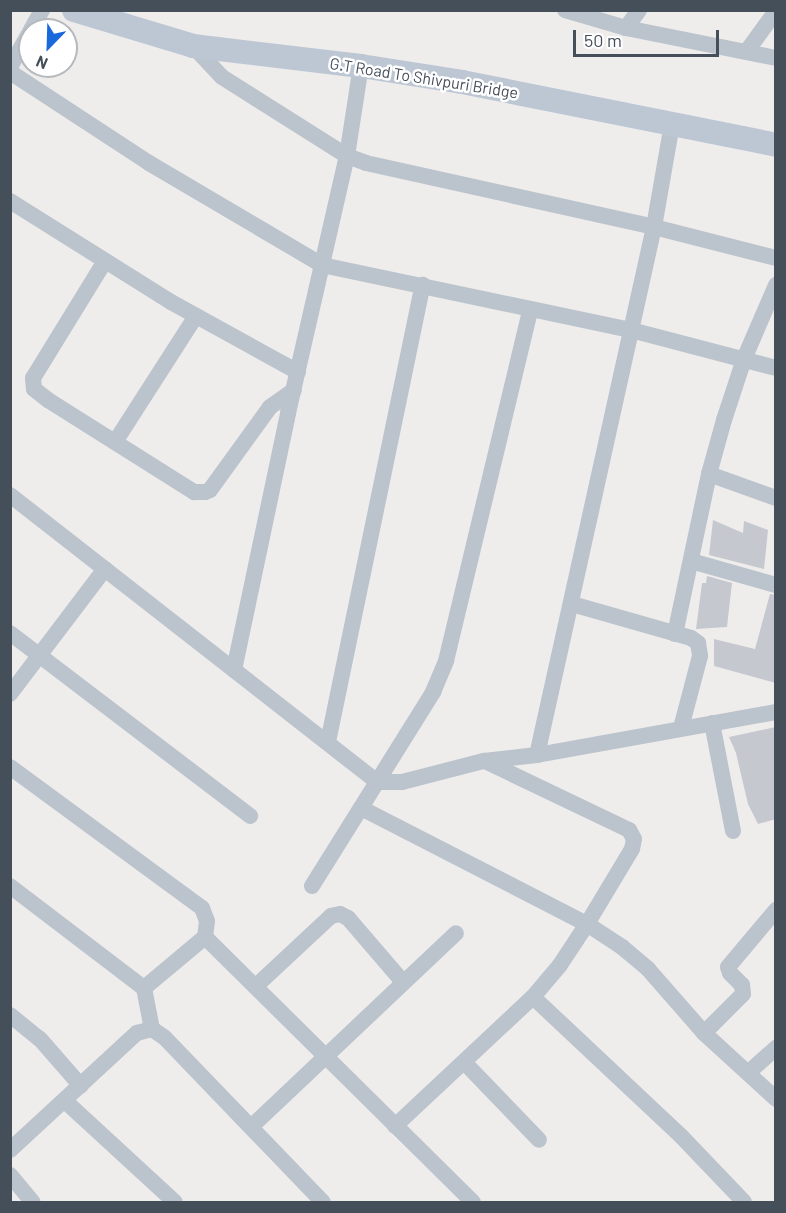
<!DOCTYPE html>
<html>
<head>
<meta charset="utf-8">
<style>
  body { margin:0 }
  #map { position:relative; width:786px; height:1213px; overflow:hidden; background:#efecec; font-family:Barlow,sans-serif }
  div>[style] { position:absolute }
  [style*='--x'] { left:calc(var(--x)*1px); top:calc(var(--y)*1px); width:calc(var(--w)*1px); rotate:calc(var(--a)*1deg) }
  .building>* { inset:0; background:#c6c8cf }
  .street>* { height:16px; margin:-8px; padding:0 8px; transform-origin:8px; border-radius:8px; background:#bbc4cc }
  .secondary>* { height:24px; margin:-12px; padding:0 12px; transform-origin:12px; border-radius:12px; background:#bdc7d4 }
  span { translate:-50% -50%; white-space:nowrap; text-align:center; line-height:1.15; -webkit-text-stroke:5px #fff; paint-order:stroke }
  .street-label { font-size:16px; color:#454f5a }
  .frame { position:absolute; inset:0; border:12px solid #454f5a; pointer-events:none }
  .north { position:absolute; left:18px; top:18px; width:60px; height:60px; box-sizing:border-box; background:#fff; border:2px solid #b5b9bd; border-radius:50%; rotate:203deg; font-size:16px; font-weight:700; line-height:24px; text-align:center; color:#454f5a }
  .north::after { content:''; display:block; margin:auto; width:21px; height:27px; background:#1a69db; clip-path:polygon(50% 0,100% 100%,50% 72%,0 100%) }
  .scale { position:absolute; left:573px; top:30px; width:146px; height:27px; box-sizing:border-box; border:3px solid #454f5a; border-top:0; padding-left:8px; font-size:18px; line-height:21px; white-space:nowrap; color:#454f5a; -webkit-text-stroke:4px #fff; paint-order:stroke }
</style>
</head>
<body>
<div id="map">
  <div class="building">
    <i style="clip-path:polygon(713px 520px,743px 533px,744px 521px,768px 530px,764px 569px,709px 555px)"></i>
    <i style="clip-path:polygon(707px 576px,732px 583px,727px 627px,696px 629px,702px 583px,706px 583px)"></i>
    <i style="clip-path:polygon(770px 594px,776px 595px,776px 683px,714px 666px,714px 639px,755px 649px)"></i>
    <i style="clip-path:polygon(776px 727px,776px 819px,758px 824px,748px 804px,736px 753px,729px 737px)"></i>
  </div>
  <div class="street">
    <i style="--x:565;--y:10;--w:64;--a:16.4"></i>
    <i style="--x:626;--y:28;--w:153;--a:11.3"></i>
    <i style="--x:626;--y:28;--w:22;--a:-54"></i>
    <i style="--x:31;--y:30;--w:23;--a:-61"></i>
    <i style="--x:193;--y:46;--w:42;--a:46.9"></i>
    <i style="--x:222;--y:77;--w:148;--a:32.3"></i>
    <i style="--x:347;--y:156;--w:20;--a:20"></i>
    <i style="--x:366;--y:163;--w:295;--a:12.5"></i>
    <i style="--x:654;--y:227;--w:126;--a:14.3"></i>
    <i style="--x:747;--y:51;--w:49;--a:-54.1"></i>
    <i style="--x:10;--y:67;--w:40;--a:-60.3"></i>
    <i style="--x:10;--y:72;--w:166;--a:33.2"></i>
    <i style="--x:149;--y:163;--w:201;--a:30.5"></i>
    <i style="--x:322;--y:265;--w:316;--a:11.9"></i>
    <i style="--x:631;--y:330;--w:150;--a:14.7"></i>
    <i style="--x:10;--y:201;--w:190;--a:32.1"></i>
    <i style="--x:171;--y:302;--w:145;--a:28.9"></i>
    <i style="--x:105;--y:261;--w:137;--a:121.6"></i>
    <i style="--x:33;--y:378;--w:11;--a:85"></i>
    <i style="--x:34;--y:389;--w:18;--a:38"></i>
    <i style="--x:48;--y:400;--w:173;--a:32.2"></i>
    <i style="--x:194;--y:492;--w:11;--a:0"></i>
    <i style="--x:205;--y:492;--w:5;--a:-22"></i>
    <i style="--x:210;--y:490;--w:102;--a:-54.1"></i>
    <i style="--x:270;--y:407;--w:29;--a:-35"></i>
    <i style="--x:115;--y:442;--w:150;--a:-57.3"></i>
    <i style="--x:709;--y:474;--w:71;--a:19.7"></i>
    <i style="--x:10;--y:495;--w:467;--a:38"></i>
    <i style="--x:378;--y:782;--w:24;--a:0"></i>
    <i style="--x:402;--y:782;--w:85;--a:-14.4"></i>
    <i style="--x:484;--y:761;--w:53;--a:-6.5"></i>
    <i style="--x:537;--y:755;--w:243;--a:-10.2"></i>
    <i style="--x:691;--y:561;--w:88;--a:15.8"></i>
    <i style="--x:572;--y:604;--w:124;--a:15.9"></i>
    <i style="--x:691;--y:638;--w:9;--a:36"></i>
    <i style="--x:698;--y:643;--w:13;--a:81"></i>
    <i style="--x:700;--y:656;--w:74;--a:104.8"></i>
    <i style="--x:10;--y:633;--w:302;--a:37.3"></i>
    <i style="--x:675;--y:634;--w:164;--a:-78"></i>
    <i style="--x:709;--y:474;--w:56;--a:-74.5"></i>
    <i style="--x:724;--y:420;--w:64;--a:-71.8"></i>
    <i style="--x:744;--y:359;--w:81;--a:-66.6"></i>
    <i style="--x:234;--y:670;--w:263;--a:-78.1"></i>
    <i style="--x:288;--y:413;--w:264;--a:-77.1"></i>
    <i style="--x:347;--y:156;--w:91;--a:-81.2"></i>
    <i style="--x:10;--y:694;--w:157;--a:-52.8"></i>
    <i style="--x:712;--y:723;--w:110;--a:79"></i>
    <i style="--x:328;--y:742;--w:467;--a:-78.3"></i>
    <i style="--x:537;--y:755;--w:541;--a:-77.51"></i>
    <i style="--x:654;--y:227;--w:105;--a:-80.1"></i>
    <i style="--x:485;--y:761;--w:160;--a:25.6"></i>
    <i style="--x:629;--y:830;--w:10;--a:61"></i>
    <i style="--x:634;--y:839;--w:10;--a:101"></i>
    <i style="--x:632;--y:849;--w:87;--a:121"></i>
    <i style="--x:587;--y:924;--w:49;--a:123.4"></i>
    <i style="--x:560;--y:965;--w:42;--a:130.2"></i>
    <i style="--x:533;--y:997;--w:203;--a:43.2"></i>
    <i style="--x:681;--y:1136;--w:91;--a:46.3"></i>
    <i style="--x:10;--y:767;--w:238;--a:36.3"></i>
    <i style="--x:202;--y:908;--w:14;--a:69"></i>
    <i style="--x:207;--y:921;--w:16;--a:97"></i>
    <i style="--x:205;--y:937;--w:80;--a:140.1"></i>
    <i style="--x:361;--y:808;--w:254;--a:27.2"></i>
    <i style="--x:587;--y:924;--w:42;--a:33.3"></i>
    <i style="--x:622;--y:947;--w:34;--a:40"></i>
    <i style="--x:648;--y:969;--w:85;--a:48.8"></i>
    <i style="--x:704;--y:1033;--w:98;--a:42.5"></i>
    <i style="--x:10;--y:886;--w:168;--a:37.3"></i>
    <i style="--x:144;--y:988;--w:42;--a:79"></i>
    <i style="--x:312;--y:886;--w:229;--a:-58"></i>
    <i style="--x:433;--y:692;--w:34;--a:-67"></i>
    <i style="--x:446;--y:661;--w:361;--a:-76.5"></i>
    <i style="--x:205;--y:937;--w:377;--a:44.7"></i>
    <i style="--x:256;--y:986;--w:103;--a:-43"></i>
    <i style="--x:331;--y:916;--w:9;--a:-13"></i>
    <i style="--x:340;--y:914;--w:9;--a:27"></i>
    <i style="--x:348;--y:918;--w:84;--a:49.3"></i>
    <i style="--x:10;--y:1015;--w:38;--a:39"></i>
    <i style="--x:40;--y:1039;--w:62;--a:48.9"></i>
    <i style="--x:704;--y:1033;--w:55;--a:-45"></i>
    <i style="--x:743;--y:994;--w:9;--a:-96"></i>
    <i style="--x:742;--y:985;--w:17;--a:-135"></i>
    <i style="--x:730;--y:973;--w:6;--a:-108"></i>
    <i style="--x:728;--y:967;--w:75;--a:-49.9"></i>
    <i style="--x:464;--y:1062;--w:108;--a:46.1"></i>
    <i style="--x:748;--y:1073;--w:38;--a:-42"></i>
    <i style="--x:65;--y:1101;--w:149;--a:42.6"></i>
    <i style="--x:395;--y:1126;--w:189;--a:-43.1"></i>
    <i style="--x:251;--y:1127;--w:282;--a:-43.4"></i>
    <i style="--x:10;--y:1150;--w:173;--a:-42.7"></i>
    <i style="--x:137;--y:1033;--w:16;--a:-15"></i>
    <i style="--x:152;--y:1029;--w:14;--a:34"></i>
    <i style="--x:164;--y:1037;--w:229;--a:46.1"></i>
    <i style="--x:10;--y:1175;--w:35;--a:50"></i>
  </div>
  <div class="secondary">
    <i style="--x:74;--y:10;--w:124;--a:16.8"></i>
    <i style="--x:193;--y:46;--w:169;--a:6.8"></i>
    <i style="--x:361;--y:66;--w:102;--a:9"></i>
    <i style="--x:462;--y:82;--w:320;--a:11.3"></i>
  </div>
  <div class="street-label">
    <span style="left:424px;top:78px;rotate:9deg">G.T Road To Shivpuri Bridge</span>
  </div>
  <div class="frame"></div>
  <div class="north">N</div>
  <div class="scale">50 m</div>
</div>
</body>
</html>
